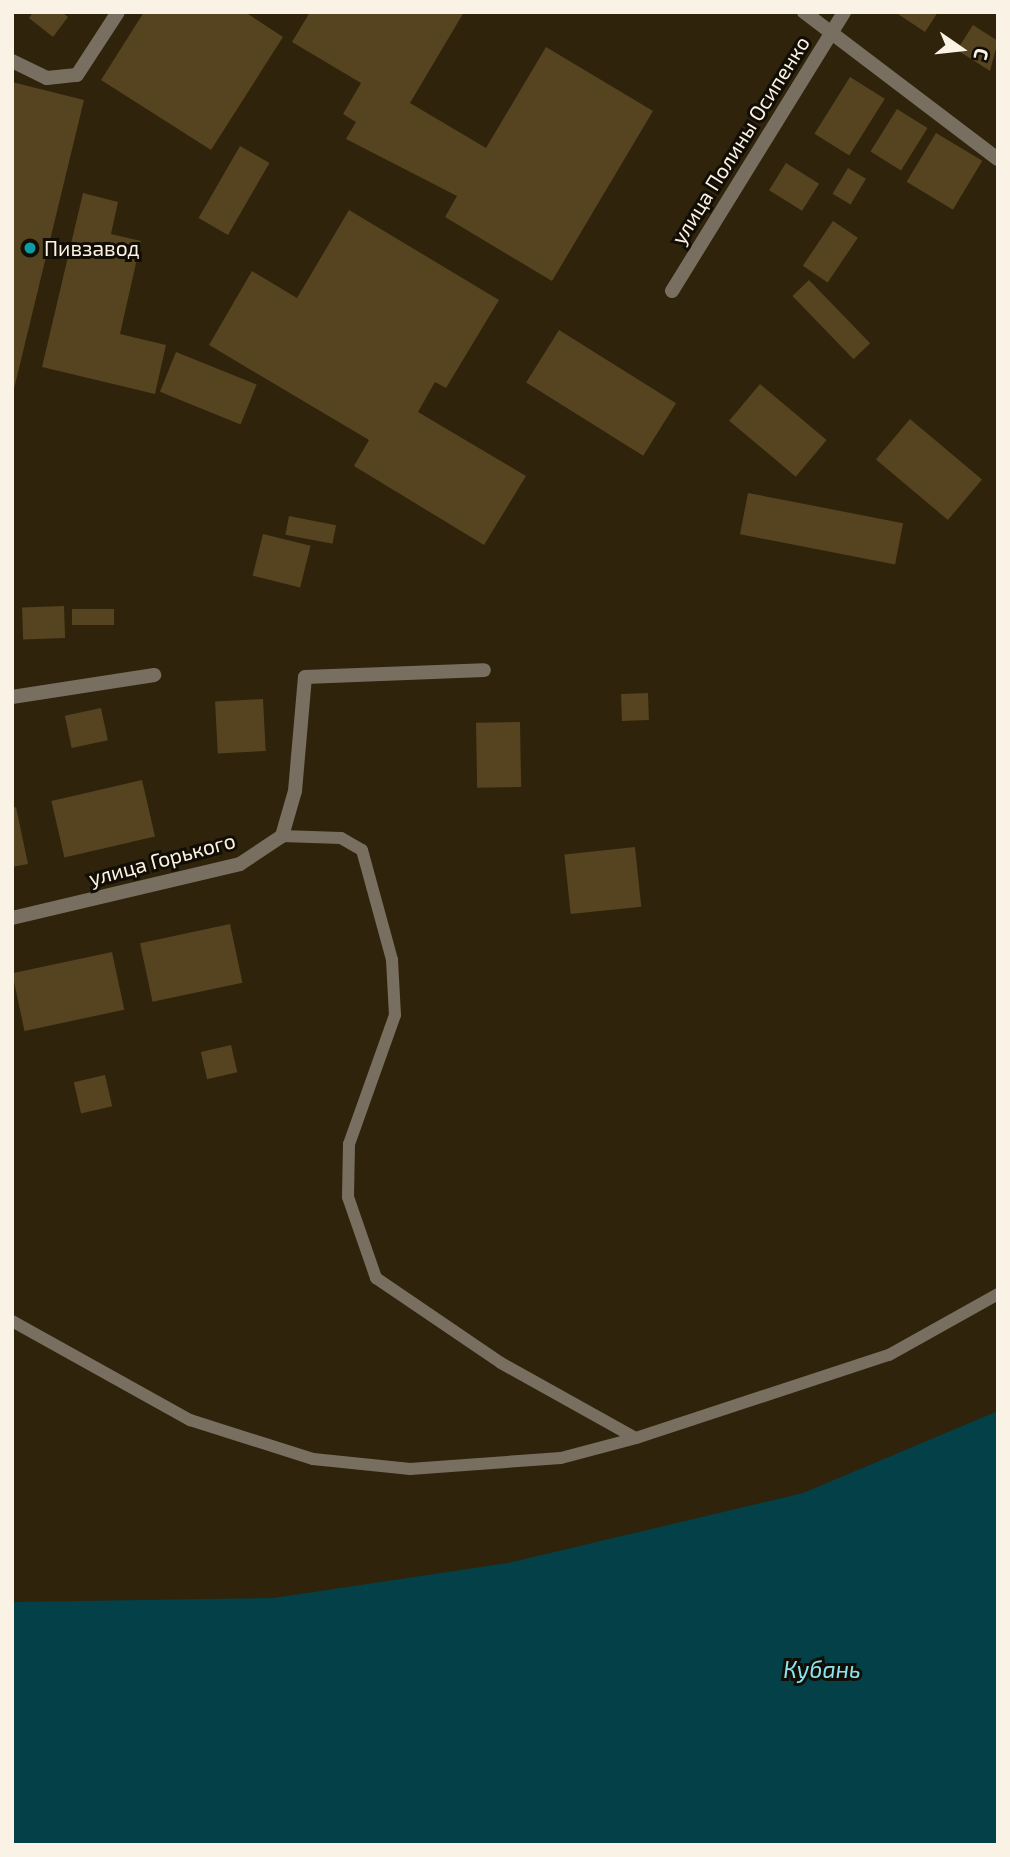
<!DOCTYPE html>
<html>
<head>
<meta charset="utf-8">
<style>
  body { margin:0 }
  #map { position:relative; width:1010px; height:1857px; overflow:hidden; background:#2f230b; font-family:"Exo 2",sans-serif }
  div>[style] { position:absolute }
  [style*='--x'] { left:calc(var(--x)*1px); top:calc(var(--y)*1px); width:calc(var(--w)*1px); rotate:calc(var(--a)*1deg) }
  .water>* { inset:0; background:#034047 }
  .building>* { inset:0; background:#564320; transform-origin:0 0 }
  .service>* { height:12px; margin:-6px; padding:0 6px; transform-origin:6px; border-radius:6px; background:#796f60 }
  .minor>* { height:14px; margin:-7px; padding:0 7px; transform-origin:7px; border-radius:7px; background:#796f60 }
  .dots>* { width:19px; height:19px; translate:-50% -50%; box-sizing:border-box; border:4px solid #130e05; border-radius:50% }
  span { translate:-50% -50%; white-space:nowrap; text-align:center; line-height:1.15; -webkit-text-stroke:6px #130e05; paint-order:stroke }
  .street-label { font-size:21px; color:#faf2e4 }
  .poi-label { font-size:21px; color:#faf2e4 }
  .left { translate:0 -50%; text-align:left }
  .water-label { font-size:23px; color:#8be4f1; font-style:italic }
  .frame { position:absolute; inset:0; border:14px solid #faf2e4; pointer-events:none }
  .north { position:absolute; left:926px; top:14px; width:70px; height:70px; -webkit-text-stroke:5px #130e05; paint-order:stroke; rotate:104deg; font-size:19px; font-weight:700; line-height:28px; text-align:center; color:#faf2e4 }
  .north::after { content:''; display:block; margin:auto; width:24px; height:32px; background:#faf2e4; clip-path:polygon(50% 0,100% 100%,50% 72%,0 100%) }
</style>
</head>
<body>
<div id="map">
  <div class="water">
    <i style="clip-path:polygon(998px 1411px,998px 1845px,12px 1845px,12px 1602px,273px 1598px,508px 1563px,803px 1493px)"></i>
  </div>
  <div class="building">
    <i style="clip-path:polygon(33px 12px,62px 12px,68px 17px,53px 37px,29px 18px)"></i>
    <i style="clip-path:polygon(144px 12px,245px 12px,283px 37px,211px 150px,101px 80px)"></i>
    <i style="clip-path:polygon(310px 12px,464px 12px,410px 103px,486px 148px,546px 47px,653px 111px,552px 281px,445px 217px,457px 196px,346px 139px,356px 122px,343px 114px,361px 83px,292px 42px)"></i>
    <i style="clip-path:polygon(895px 12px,938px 12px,925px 32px)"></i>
    <i style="clip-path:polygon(973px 25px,998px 41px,990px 71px,957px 50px)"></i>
    <i style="left:850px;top:77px;width:41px;height:67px;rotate:32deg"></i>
    <i style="clip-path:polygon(12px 82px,84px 100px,13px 393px,12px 393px)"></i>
    <i style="left:897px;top:109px;width:36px;height:50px;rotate:32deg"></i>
    <i style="left:936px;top:133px;width:54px;height:57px;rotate:31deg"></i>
    <i style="left:240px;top:146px;width:34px;height:83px;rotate:30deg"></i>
    <i style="left:786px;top:163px;width:39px;height:32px;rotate:32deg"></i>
    <i style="left:848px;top:168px;width:21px;height:30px;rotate:31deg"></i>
    <i style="clip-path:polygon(83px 193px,118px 202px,111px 234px,141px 241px,120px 334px,166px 345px,155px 394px,42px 367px)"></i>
    <i style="clip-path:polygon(349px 210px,499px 300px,446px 388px,435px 382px,418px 412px,526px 476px,484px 545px,354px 466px,369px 440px,209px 345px,252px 271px,297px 298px)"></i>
    <i style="left:833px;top:221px;width:30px;height:54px;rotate:34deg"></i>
    <i style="left:809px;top:280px;width:88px;height:23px;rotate:46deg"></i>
    <i style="left:559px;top:330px;width:138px;height:62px;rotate:32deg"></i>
    <i style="left:176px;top:352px;width:87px;height:43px;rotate:22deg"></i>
    <i style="left:760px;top:384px;width:87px;height:48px;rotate:40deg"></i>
    <i style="left:910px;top:419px;width:94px;height:53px;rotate:40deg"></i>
    <i style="left:748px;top:493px;width:158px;height:42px;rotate:11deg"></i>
    <i style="left:289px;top:516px;width:48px;height:19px;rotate:11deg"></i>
    <i style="left:263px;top:534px;width:49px;height:43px;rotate:14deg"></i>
    <i style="left:64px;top:606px;width:32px;height:42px;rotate:88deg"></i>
    <i style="left:114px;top:609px;width:16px;height:42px;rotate:90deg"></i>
    <i style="left:648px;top:693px;width:27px;height:27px;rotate:88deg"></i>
    <i style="left:263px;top:699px;width:52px;height:48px;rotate:87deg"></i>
    <i style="left:101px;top:708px;width:33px;height:37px;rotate:78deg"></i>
    <i style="left:520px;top:722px;width:65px;height:44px;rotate:89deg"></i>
    <i style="left:142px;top:780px;width:58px;height:93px;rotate:77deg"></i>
    <i style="clip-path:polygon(16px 807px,28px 864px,12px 867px,12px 808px)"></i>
    <i style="left:635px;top:847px;width:60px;height:71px;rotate:84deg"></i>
    <i style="left:230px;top:924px;width:60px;height:92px;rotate:78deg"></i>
    <i style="left:112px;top:952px;width:59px;height:102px;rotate:78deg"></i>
    <i style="left:231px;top:1045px;width:28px;height:31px;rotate:77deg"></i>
    <i style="left:105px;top:1075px;width:32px;height:32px;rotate:77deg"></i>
  </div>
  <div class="service">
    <i style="--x:282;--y:836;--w:59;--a:1.9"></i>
    <i style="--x:341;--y:838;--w:24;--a:30"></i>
    <i style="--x:362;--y:850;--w:114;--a:74.7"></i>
    <i style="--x:392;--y:960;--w:55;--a:86.9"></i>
    <i style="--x:395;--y:1015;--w:137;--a:109.6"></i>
    <i style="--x:349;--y:1144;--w:53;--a:91.1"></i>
    <i style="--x:348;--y:1197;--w:86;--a:70.9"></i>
    <i style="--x:376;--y:1278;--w:151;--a:34.2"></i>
    <i style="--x:501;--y:1363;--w:154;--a:29.1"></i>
    <i style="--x:636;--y:1438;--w:266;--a:-18.2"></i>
    <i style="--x:889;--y:1355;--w:125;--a:-29.2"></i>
    <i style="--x:12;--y:1321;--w:204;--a:29.1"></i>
    <i style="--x:190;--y:1420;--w:129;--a:17.6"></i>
    <i style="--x:313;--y:1459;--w:98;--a:5.9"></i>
    <i style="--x:410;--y:1469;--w:151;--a:-4.2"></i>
    <i style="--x:561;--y:1458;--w:78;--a:-14.9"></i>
  </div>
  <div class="minor">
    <i style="--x:804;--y:12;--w:243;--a:37.2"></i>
    <i style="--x:12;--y:61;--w:39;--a:26"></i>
    <i style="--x:47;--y:78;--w:30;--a:-6"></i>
    <i style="--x:77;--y:75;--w:75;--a:-56.9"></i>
    <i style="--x:672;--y:291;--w:328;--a:-58.3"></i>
    <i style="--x:12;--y:697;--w:144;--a:-8.8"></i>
    <i style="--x:12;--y:918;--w:234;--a:-13.3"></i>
    <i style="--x:240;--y:864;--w:50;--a:-33.7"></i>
    <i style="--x:282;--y:836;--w:47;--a:-73.9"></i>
    <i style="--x:295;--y:791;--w:114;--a:-85"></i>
    <i style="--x:305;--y:677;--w:179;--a:-2.2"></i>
  </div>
  <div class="dots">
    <i style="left:30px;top:248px;background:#0f9aa8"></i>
  </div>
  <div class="street-label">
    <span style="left:740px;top:140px;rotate:-58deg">улица Полины Осипенко</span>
    <span style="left:162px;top:859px;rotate:-15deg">улица Горького</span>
  </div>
  <div class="poi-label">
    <span class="left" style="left:44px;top:248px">Пивзавод</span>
  </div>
  <div class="water-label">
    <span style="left:822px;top:1669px">Кубань</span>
  </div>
  <div class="frame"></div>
  <div class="north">С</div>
</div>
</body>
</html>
